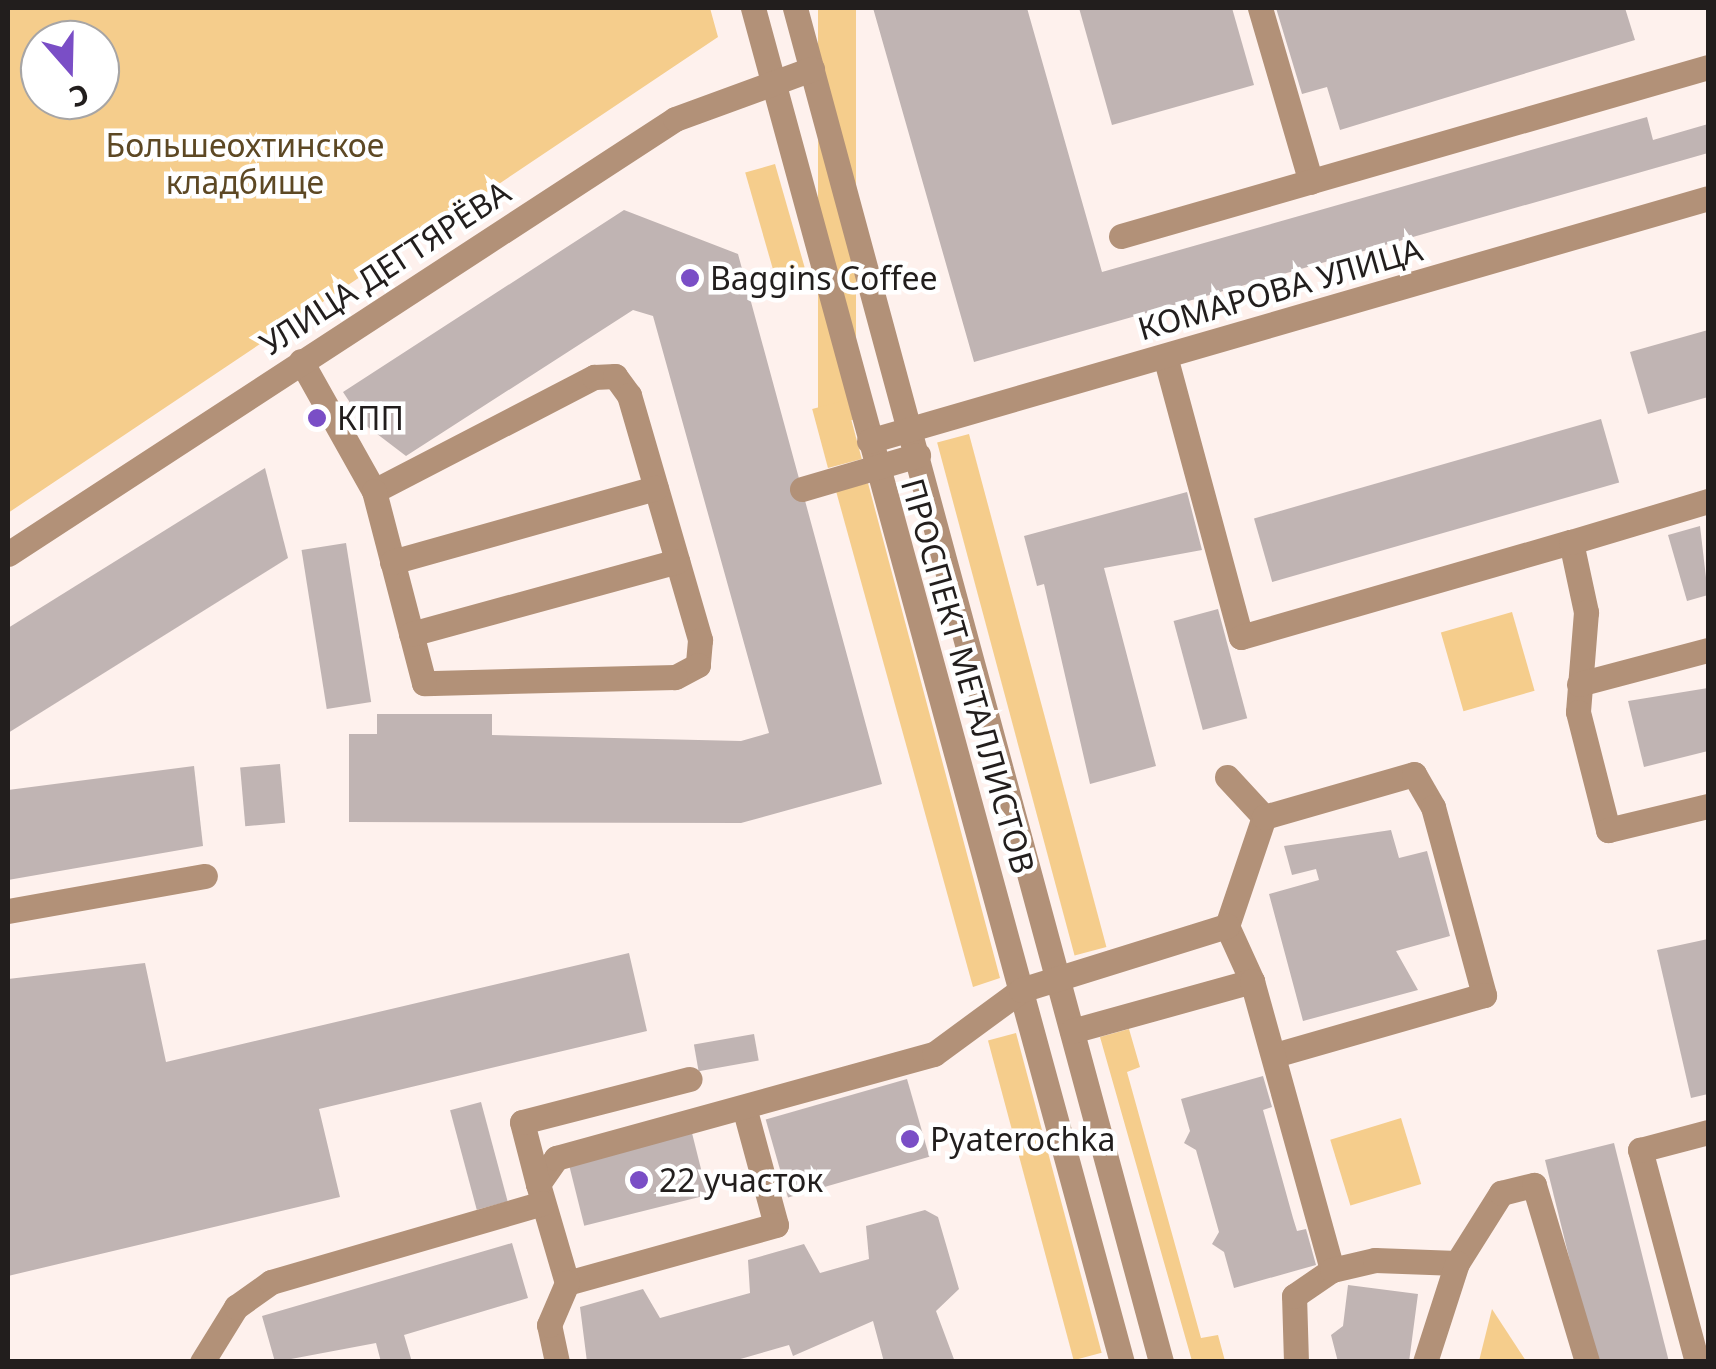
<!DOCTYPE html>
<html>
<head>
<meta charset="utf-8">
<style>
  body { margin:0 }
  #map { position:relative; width:1716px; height:1369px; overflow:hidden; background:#fef1ed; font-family:"Noto Sans",sans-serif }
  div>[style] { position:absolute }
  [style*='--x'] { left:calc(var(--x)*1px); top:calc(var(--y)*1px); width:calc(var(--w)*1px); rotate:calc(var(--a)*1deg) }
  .green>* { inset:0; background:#f5cd8c; transform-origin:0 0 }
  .building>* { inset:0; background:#c0b4b3; transform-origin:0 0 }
  .minor>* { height:25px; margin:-12.5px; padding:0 12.5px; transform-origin:12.5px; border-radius:12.5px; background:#b29178 }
  .dots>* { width:28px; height:28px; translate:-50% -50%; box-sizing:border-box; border:5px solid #fff; border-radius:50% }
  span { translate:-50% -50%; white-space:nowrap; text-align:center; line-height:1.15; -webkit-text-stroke:9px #fff; paint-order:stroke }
  .park-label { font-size:32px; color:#5d4824 }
  .street-label { font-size:32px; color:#221e1d }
  .poi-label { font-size:32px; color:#221e1d }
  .left { translate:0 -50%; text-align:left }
  .frame { position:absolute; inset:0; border:10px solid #221e1d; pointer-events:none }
  .north { position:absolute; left:20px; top:20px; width:100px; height:100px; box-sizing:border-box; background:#fff; border:2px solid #a7a5a5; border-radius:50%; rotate:160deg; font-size:28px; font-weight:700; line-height:40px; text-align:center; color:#221e1d }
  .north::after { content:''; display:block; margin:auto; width:35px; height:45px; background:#7a4ec6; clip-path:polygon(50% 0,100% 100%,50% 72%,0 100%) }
</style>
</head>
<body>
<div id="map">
  <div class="green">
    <i style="clip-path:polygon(evenodd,8px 8px,710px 8px,718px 37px,8px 513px,8px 8px,40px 40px,100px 40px,100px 100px,40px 100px,40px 40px)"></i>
    <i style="left:818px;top:8px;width:38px;height:412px"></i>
    <i style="left:775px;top:164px;width:110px;height:31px;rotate:74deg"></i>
    <i style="left:846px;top:400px;width:61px;height:35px;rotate:75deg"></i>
    <i style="left:969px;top:434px;width:531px;height:33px;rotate:75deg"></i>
    <i style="clip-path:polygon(868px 483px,1000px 978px,973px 987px,836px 491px)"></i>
    <i style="left:1512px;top:612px;width:82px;height:74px;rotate:74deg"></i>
    <i style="clip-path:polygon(1129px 1029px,1140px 1067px,1127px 1072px,1201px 1338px,1218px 1335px,1225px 1361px,1192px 1361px,1100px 1037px)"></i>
    <i style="left:1016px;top:1033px;width:331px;height:29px;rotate:75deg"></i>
    <i style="left:1401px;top:1118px;width:69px;height:74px;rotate:73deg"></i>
    <i style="clip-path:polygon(1492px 1309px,1526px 1361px,1479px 1361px)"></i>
  </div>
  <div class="building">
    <i style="clip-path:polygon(873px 8px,1027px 8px,1102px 272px,1647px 117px,1653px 140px,1708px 124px,1708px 153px,974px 362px)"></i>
    <i style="clip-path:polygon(1079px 8px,1232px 8px,1254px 85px,1112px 125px)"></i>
    <i style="clip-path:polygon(1276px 8px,1625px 8px,1635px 40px,1340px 130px,1327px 87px,1302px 94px)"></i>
    <i style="clip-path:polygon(624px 210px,738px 254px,882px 784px,741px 823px,349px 822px,349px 734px,377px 734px,377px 714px,492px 714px,492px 735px,741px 741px,769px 733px,653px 316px,633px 310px,406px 456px,364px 424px,343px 392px)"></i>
    <i style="clip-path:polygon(1708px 330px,1708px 397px,1648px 414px,1630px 352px)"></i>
    <i style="left:1601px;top:419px;width:66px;height:361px;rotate:74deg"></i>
    <i style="clip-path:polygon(265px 468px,288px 558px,8px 733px,8px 628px)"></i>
    <i style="clip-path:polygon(1187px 492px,1202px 550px,1104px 568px,1156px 766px,1090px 784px,1044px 584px,1037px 586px,1024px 536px)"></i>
    <i style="clip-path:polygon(1700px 526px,1708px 595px,1687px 601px,1668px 535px)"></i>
    <i style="left:346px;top:543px;width:161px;height:45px;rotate:81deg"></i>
    <i style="left:1218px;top:609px;width:113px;height:46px;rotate:75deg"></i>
    <i style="clip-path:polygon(1708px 688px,1708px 751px,1644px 767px,1628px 701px)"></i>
    <i style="left:280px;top:764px;width:59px;height:40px;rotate:85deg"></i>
    <i style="clip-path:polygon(194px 766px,203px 846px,8px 880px,8px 790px)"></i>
    <i style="clip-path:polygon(1391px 830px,1399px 858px,1427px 851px,1450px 936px,1396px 951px,1418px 990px,1303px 1021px,1269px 894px,1319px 880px,1316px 869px,1292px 875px,1284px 846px)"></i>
    <i style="clip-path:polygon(1708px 939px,1708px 1094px,1691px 1098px,1657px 950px)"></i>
    <i style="clip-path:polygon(629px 953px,647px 1031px,319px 1109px,340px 1197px,8px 1276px,8px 979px,145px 963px,166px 1062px)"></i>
    <i style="left:754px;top:1034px;width:27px;height:61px;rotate:80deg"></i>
    <i style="clip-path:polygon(1263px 1076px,1272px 1107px,1263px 1110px,1293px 1218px,1297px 1231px,1306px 1229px,1316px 1265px,1234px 1288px,1224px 1252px,1212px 1244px,1219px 1232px,1196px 1150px,1184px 1143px,1190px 1131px,1181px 1099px)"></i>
    <i style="left:907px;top:1079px;width:81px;height:147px;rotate:74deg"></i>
    <i style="left:481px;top:1102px;width:103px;height:32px;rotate:75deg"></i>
    <i style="left:692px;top:1133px;width:64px;height:127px;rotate:76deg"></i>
    <i style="clip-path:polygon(1614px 1143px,1669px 1362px,1595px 1362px,1591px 1346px,1545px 1160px)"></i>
    <i style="clip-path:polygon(925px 1210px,938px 1217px,959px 1289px,936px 1311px,955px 1362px,884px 1362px,873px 1321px,793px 1356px,789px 1345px,730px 1362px,587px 1362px,580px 1307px,643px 1289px,660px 1318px,750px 1293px,748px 1260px,804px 1244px,820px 1273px,869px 1259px,866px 1226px)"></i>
    <i style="clip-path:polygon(512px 1243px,528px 1298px,404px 1335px,412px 1362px,381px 1362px,376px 1343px,275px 1362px,262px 1316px)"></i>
    <i style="clip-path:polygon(1348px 1285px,1418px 1294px,1409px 1362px,1338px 1362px,1331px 1335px,1343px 1326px)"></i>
  </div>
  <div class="minor">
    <i style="--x:753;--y:8;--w:1403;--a:74.76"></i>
    <i style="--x:795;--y:8;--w:1403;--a:74.87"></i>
    <i style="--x:1260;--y:8;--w:181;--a:73.7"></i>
    <i style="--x:1121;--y:236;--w:611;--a:-16.06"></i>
    <i style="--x:1165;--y:356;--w:291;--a:74.9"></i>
    <i style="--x:1241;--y:637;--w:343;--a:-16.1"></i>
    <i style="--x:1571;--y:542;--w:72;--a:77.9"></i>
    <i style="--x:1586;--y:612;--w:100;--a:94.6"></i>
    <i style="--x:1578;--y:712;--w:122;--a:75.7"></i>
    <i style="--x:1608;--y:830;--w:103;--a:-13.5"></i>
    <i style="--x:301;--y:361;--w:149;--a:60.7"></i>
    <i style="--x:374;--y:491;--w:248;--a:-27.4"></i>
    <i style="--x:594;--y:377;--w:21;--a:-3"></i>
    <i style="--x:615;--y:376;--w:24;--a:54"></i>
    <i style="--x:629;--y:395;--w:255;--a:73.8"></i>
    <i style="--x:700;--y:640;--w:25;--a:95"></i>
    <i style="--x:698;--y:665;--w:26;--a:152"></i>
    <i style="--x:675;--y:677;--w:251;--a:178.6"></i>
    <i style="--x:424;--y:683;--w:198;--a:-104.6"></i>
    <i style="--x:869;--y:441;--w:873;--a:-16.15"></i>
    <i style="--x:802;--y:489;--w:121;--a:-16.3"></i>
    <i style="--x:1571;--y:542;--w:143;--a:-16.7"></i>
    <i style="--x:8;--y:554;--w:796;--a:-33.11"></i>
    <i style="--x:675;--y:119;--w:146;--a:-20.1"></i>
    <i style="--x:392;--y:562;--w:274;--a:-15.7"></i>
    <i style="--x:411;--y:634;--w:276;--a:-15.3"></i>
    <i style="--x:1579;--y:684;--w:133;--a:-14.8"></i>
    <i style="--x:1227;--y:777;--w:54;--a:47.2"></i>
    <i style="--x:8;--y:911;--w:200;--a:-10.1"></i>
    <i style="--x:1252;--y:981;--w:60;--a:-114.4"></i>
    <i style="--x:1227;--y:926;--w:115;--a:-71.3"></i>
    <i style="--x:1264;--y:817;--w:156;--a:-16"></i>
    <i style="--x:1414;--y:774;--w:38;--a:60"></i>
    <i style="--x:1433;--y:807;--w:195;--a:74.8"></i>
    <i style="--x:1484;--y:995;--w:214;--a:164"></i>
    <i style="--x:1072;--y:1031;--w:187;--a:-15.5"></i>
    <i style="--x:1252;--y:981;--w:300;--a:74.5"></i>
    <i style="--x:744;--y:1107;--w:122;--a:74.8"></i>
    <i style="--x:776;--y:1225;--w:217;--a:164.5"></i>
    <i style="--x:567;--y:1283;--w:103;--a:-106.3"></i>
    <i style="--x:538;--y:1184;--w:32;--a:-55"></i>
    <i style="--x:556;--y:1158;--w:392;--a:-15.4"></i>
    <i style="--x:934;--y:1054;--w:108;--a:-36.3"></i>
    <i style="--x:1021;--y:990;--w:216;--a:-17.3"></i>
    <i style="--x:538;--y:1184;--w:64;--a:-104.5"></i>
    <i style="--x:522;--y:1122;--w:173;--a:-14.4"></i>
    <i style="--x:202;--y:1362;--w:65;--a:-58.3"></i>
    <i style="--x:236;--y:1307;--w:43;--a:-35.5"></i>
    <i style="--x:271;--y:1282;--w:283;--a:-16.2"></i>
    <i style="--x:557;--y:1362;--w:38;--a:-102"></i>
    <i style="--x:549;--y:1325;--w:46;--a:-66.8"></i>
    <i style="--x:1296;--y:1362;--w:66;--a:-91.7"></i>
    <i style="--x:1294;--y:1296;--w:46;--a:-34.4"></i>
    <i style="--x:1332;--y:1270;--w:44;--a:-13.1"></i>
    <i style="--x:1375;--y:1260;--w:82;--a:2.1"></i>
    <i style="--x:1457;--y:1263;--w:83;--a:-57.8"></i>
    <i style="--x:1501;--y:1193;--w:34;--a:-14"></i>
    <i style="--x:1534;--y:1185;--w:185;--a:73.3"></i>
    <i style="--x:1425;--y:1362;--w:104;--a:-72.1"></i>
    <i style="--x:1697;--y:1362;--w:220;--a:-105"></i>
    <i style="--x:1640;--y:1150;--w:70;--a:-14.8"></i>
  </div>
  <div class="dots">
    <i style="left:690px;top:278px;background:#7a4ec6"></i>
    <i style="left:317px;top:418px;background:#7a4ec6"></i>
    <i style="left:910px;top:1139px;background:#7a4ec6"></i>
    <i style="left:639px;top:1180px;background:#7a4ec6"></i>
  </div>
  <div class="park-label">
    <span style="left:245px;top:164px">Большеохтинское<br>кладбище</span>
  </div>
  <div class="street-label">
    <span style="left:385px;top:268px;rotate:-33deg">УЛИЦА ДЕГТЯРЁВА</span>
    <span style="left:1280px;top:289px;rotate:-16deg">КОМАРОВА УЛИЦА</span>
    <span style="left:968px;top:676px;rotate:74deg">ПРОСПЕКТ МЕТАЛЛИСТОВ</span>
  </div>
  <div class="poi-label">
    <span class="left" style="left:710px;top:278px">Baggins Coffee</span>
    <span class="left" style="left:337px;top:418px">КПП</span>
    <span class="left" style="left:930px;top:1139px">Pyaterochka</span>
    <span class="left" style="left:659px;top:1180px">22 участок</span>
  </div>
  <div class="frame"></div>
  <div class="north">С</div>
</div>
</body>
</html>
